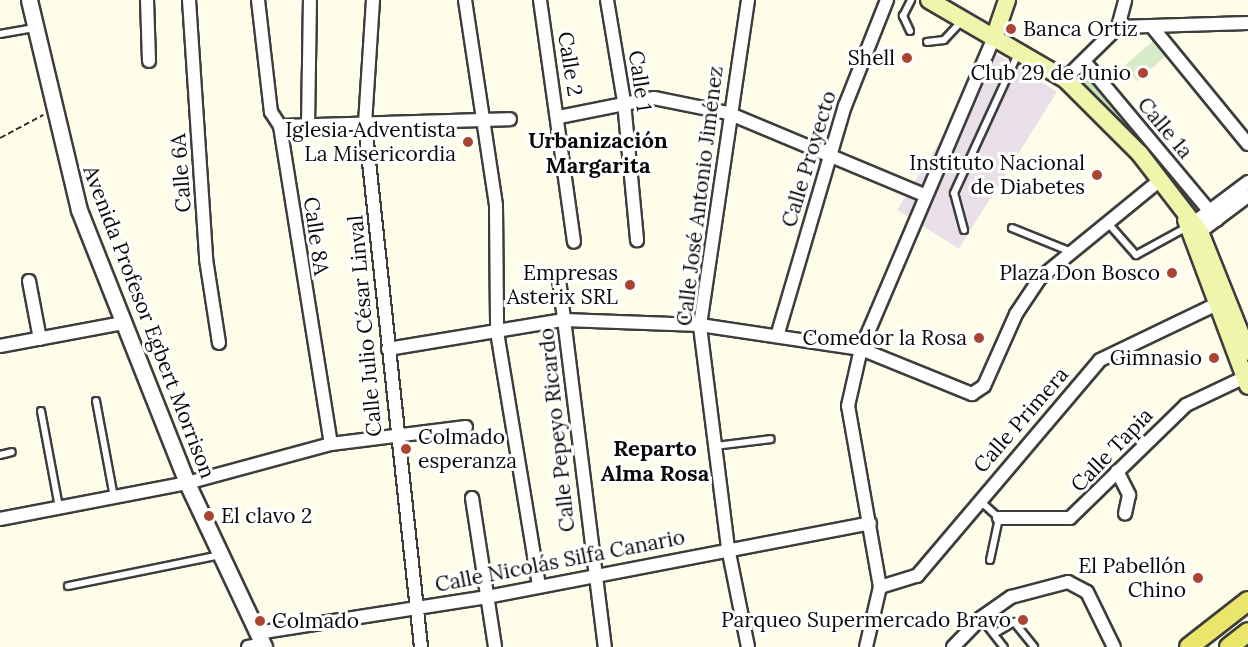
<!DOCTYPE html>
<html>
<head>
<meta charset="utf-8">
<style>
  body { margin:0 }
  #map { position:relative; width:1248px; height:647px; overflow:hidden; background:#fdfde9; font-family:Lora,serif }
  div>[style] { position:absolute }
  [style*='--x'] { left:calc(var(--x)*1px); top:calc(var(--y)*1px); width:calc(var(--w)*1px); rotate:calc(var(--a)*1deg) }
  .industrial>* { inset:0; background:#e9dfe8; transform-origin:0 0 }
  .green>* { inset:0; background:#c5e3b7; transform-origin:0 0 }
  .pitch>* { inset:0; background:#d8ebc8; transform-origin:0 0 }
  .path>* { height:1.5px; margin-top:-0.75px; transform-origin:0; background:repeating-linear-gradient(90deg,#2c2c2c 0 6px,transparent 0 9px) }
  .roads { filter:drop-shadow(2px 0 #3d3d3d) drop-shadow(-2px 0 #3d3d3d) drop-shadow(0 2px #3d3d3d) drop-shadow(0 -2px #3d3d3d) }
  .service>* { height:6px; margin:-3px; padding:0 3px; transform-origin:3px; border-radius:3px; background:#fff }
  .minor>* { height:12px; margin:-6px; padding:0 6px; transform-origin:6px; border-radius:6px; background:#fff }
  .tertiary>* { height:15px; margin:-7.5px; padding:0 7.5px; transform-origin:7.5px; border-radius:7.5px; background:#fff }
  .secondary>* { height:16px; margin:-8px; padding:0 8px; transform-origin:8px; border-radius:8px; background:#eff6ab }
  .primary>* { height:18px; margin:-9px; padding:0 9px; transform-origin:9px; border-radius:9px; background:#eae66c }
  .dots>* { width:16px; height:16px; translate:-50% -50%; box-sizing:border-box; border:3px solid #fff; border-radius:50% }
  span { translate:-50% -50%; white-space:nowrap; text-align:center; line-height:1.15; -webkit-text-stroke:6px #fff; paint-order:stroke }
  .poi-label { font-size:21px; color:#0a0a0a }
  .left { translate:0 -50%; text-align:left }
  .right { translate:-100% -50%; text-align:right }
  .street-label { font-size:21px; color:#0a0a0a }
  .neighbourhood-label { font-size:22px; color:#0a0a0a; font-weight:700 }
</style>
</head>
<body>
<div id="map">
  <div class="industrial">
    <i style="left:995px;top:53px;width:73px;height:185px;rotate:32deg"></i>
  </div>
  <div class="green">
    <i style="left:1089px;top:76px;width:177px;height:11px;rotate:50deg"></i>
  </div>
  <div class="pitch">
    <i style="left:1154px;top:40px;width:20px;height:40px;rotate:49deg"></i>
  </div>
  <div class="path">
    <i style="--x:0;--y:138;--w:49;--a:-28.1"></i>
  </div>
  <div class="roads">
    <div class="service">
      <i style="--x:910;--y:31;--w:17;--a:-115"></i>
      <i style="--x:903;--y:16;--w:18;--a:-63"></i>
      <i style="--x:0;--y:34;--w:36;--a:-10"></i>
      <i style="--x:927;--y:42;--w:17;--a:-7"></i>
      <i style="--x:944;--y:40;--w:26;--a:-47"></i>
      <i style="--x:1107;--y:222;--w:44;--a:48.7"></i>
      <i style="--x:1136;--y:255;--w:58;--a:-28.8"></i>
      <i style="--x:1012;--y:228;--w:61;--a:22"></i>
      <i style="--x:964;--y:230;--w:38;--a:-105"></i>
      <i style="--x:954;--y:193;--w:153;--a:-65.3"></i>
      <i style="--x:96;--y:401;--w:98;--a:79.4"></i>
      <i style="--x:41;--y:411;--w:98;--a:79.4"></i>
      <i style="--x:715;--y:446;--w:56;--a:-7.1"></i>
      <i style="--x:0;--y:455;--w:12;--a:-14"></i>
      <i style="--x:979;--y:500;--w:27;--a:42"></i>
      <i style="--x:999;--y:518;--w:43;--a:102.1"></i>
      <i style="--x:68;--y:586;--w:155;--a:-11.5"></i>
      <i style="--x:981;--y:618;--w:37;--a:52"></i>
      <i style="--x:994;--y:634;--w:23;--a:-31"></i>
      <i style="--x:1014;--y:622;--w:32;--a:51"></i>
    </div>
    <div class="minor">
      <i style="--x:147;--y:0;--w:61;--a:88.1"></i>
      <i style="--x:189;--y:0;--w:260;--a:86.2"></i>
      <i style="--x:206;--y:259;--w:85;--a:81.2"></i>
      <i style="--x:258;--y:0;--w:113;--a:83.4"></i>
      <i style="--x:271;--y:112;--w:17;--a:57"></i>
      <i style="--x:280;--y:126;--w:322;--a:80.9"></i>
      <i style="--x:373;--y:0;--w:124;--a:93.7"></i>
      <i style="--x:365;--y:124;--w:526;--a:83.89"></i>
      <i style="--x:465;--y:0;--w:208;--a:81.4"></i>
      <i style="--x:496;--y:206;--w:126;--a:89.5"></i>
      <i style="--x:497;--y:332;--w:257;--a:80.6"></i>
      <i style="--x:540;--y:0;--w:244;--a:82"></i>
      <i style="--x:607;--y:0;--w:103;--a:80.5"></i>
      <i style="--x:624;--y:102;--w:139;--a:84.6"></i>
      <i style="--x:1118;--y:27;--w:28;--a:-75"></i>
      <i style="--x:1153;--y:28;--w:150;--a:50.7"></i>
      <i style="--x:1084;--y:61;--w:207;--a:50.1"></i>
      <i style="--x:1065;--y:79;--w:74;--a:-44.5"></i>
      <i style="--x:1118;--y:27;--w:130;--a:-1.8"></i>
      <i style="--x:559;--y:117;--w:97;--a:-11.3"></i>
      <i style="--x:654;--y:98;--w:76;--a:11.5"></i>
      <i style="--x:728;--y:113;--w:212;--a:22.7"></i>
      <i style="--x:280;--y:126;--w:230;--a:-1.7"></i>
      <i style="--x:308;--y:126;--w:126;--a:-89.1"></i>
      <i style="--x:1188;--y:227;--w:75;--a:-36.9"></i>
      <i style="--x:1200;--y:232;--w:60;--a:-36.9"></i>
      <i style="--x:559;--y:279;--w:371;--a:82.9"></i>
      <i style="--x:29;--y:281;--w:59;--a:79.3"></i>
      <i style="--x:778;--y:333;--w:237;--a:-73.6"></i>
      <i style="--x:845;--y:106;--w:114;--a:-68.4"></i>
      <i style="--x:0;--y:346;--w:125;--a:-10.6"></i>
      <i style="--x:388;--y:349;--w:178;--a:-9.4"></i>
      <i style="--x:564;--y:320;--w:136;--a:2.1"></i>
      <i style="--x:700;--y:325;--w:163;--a:8.5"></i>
      <i style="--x:861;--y:349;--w:120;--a:22.1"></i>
      <i style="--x:972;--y:394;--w:14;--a:-34"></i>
      <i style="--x:984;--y:386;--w:79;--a:-66"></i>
      <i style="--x:1016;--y:314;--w:43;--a:-56.3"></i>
      <i style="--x:1040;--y:278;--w:154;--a:-39.2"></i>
      <i style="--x:1117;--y:471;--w:27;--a:63"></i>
      <i style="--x:1129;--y:495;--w:19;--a:102"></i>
      <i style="--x:472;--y:498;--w:151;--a:81.2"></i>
      <i style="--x:999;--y:518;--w:71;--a:0"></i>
      <i style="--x:1070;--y:518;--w:162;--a:-44.2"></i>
      <i style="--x:1186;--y:405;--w:65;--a:-25.4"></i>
      <i style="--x:0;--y:519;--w:190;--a:-10.9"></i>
      <i style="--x:187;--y:483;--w:149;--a:-15.2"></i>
      <i style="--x:331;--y:444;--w:136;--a:-7.2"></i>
      <i style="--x:880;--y:587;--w:39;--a:-17"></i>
      <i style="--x:917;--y:576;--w:283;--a:-49.7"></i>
      <i style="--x:1100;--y:360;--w:127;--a:-25.6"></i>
      <i style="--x:257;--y:633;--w:233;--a:-8.9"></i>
      <i style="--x:487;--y:597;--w:390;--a:-10.9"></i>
      <i style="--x:248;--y:647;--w:15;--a:-11"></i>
      <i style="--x:748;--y:647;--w:101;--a:-101.4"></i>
      <i style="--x:728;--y:548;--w:225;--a:-97.2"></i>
      <i style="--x:700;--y:325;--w:329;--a:-81.6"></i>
      <i style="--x:866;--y:647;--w:62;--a:-76.9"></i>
      <i style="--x:880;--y:587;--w:184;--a:-100"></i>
      <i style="--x:848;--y:406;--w:58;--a:-77.2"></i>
      <i style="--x:861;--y:349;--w:341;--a:-66.9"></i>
      <i style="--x:953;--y:647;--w:40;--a:-46"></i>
      <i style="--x:981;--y:618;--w:37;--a:-35"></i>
      <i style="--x:1011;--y:597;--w:59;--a:-14.7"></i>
      <i style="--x:1068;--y:582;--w:21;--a:28"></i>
      <i style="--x:1087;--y:592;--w:61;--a:63.9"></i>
    </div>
    <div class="tertiary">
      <i style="--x:29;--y:0;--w:216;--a:76.6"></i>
      <i style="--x:79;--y:210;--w:294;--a:68.4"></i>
      <i style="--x:187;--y:483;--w:181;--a:64.8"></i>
    </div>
    <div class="secondary">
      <i style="--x:929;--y:0;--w:157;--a:30.2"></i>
      <i style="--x:1065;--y:79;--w:106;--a:45"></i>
      <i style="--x:1140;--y:154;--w:98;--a:52.4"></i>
      <i style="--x:1200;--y:232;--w:129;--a:68.2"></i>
      <i style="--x:995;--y:35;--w:37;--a:-71"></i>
      <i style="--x:1186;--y:220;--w:177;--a:69.5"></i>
    </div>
    <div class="primary">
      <i style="--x:1189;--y:647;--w:75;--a:-37.9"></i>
      <i style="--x:1229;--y:647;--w:24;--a:-38"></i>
    </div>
  </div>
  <div class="dots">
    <i style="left:1011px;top:29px;background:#ab4532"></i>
    <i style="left:907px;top:58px;background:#ab4532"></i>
    <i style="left:1143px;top:73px;background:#ab4532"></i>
    <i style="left:468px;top:142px;background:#ab4532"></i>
    <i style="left:1097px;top:175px;background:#ab4532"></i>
    <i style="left:1172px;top:273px;background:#ab4532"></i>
    <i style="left:630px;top:285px;background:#ab4532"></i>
    <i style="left:979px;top:338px;background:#ab4532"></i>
    <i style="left:1214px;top:358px;background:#ab4532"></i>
    <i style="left:406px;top:449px;background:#ab4532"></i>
    <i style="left:209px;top:516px;background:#ab4532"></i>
    <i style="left:1198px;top:578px;background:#ab4532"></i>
    <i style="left:1023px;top:620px;background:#ab4532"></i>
    <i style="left:260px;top:621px;background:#ab4532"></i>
  </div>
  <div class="poi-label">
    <span class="left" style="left:1023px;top:29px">Banca Ortiz</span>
    <span class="right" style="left:895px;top:58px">Shell</span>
    <span class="right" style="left:1131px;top:73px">Club 29 de Junio</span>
    <span class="right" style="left:456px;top:142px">Iglesia Adventista<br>La Misericordia</span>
    <span class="right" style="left:1085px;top:175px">Instituto Nacional<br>de Diabetes</span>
    <span class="right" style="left:618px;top:285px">Empresas<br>Asterix SRL</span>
    <span class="right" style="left:1160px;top:273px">Plaza Don Bosco</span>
    <span class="right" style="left:967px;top:338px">Comedor la Rosa</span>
    <span class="right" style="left:1202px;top:358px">Gimnasio</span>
    <span class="left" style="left:418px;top:449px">Colmado<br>esperanza</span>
    <span class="left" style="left:221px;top:516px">El clavo 2</span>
    <span class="right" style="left:1186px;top:578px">El Pabellón<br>Chino</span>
    <span class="right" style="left:1011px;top:620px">Parqueo Supermercado Bravo</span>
    <span class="left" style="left:272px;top:621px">Colmado</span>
  </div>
  <div class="street-label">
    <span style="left:570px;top:64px;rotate:81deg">Calle 2</span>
    <span style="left:640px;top:81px;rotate:82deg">Calle 1</span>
    <span style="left:1165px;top:128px;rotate:50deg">Calle 1a</span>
    <span style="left:809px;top:159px;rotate:-73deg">Calle Proyecto</span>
    <span style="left:181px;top:173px;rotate:-94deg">Calle 6A</span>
    <span style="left:700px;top:196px;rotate:-83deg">Calle José Antonio Jiménez</span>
    <span style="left:316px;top:236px;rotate:82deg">Calle 8A</span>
    <span style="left:149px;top:322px;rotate:69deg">Avenida Profesor Egbert Morrison</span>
    <span style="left:365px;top:326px;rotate:-95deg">Calle Julio César Linval</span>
    <span style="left:1021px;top:420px;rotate:-49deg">Calle Primera</span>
    <span style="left:557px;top:430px;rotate:-96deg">Calle Pepeyo Ricardo</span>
    <span style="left:1112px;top:450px;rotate:-46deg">Calle Tapia</span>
    <span style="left:560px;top:561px;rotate:-11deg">Calle Nicolás Silfa Canario</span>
  </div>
  <div class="neighbourhood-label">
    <span style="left:598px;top:153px">Urbanización<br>Margarita</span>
    <span style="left:655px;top:461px">Reparto<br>Alma Rosa</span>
  </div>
</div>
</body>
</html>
